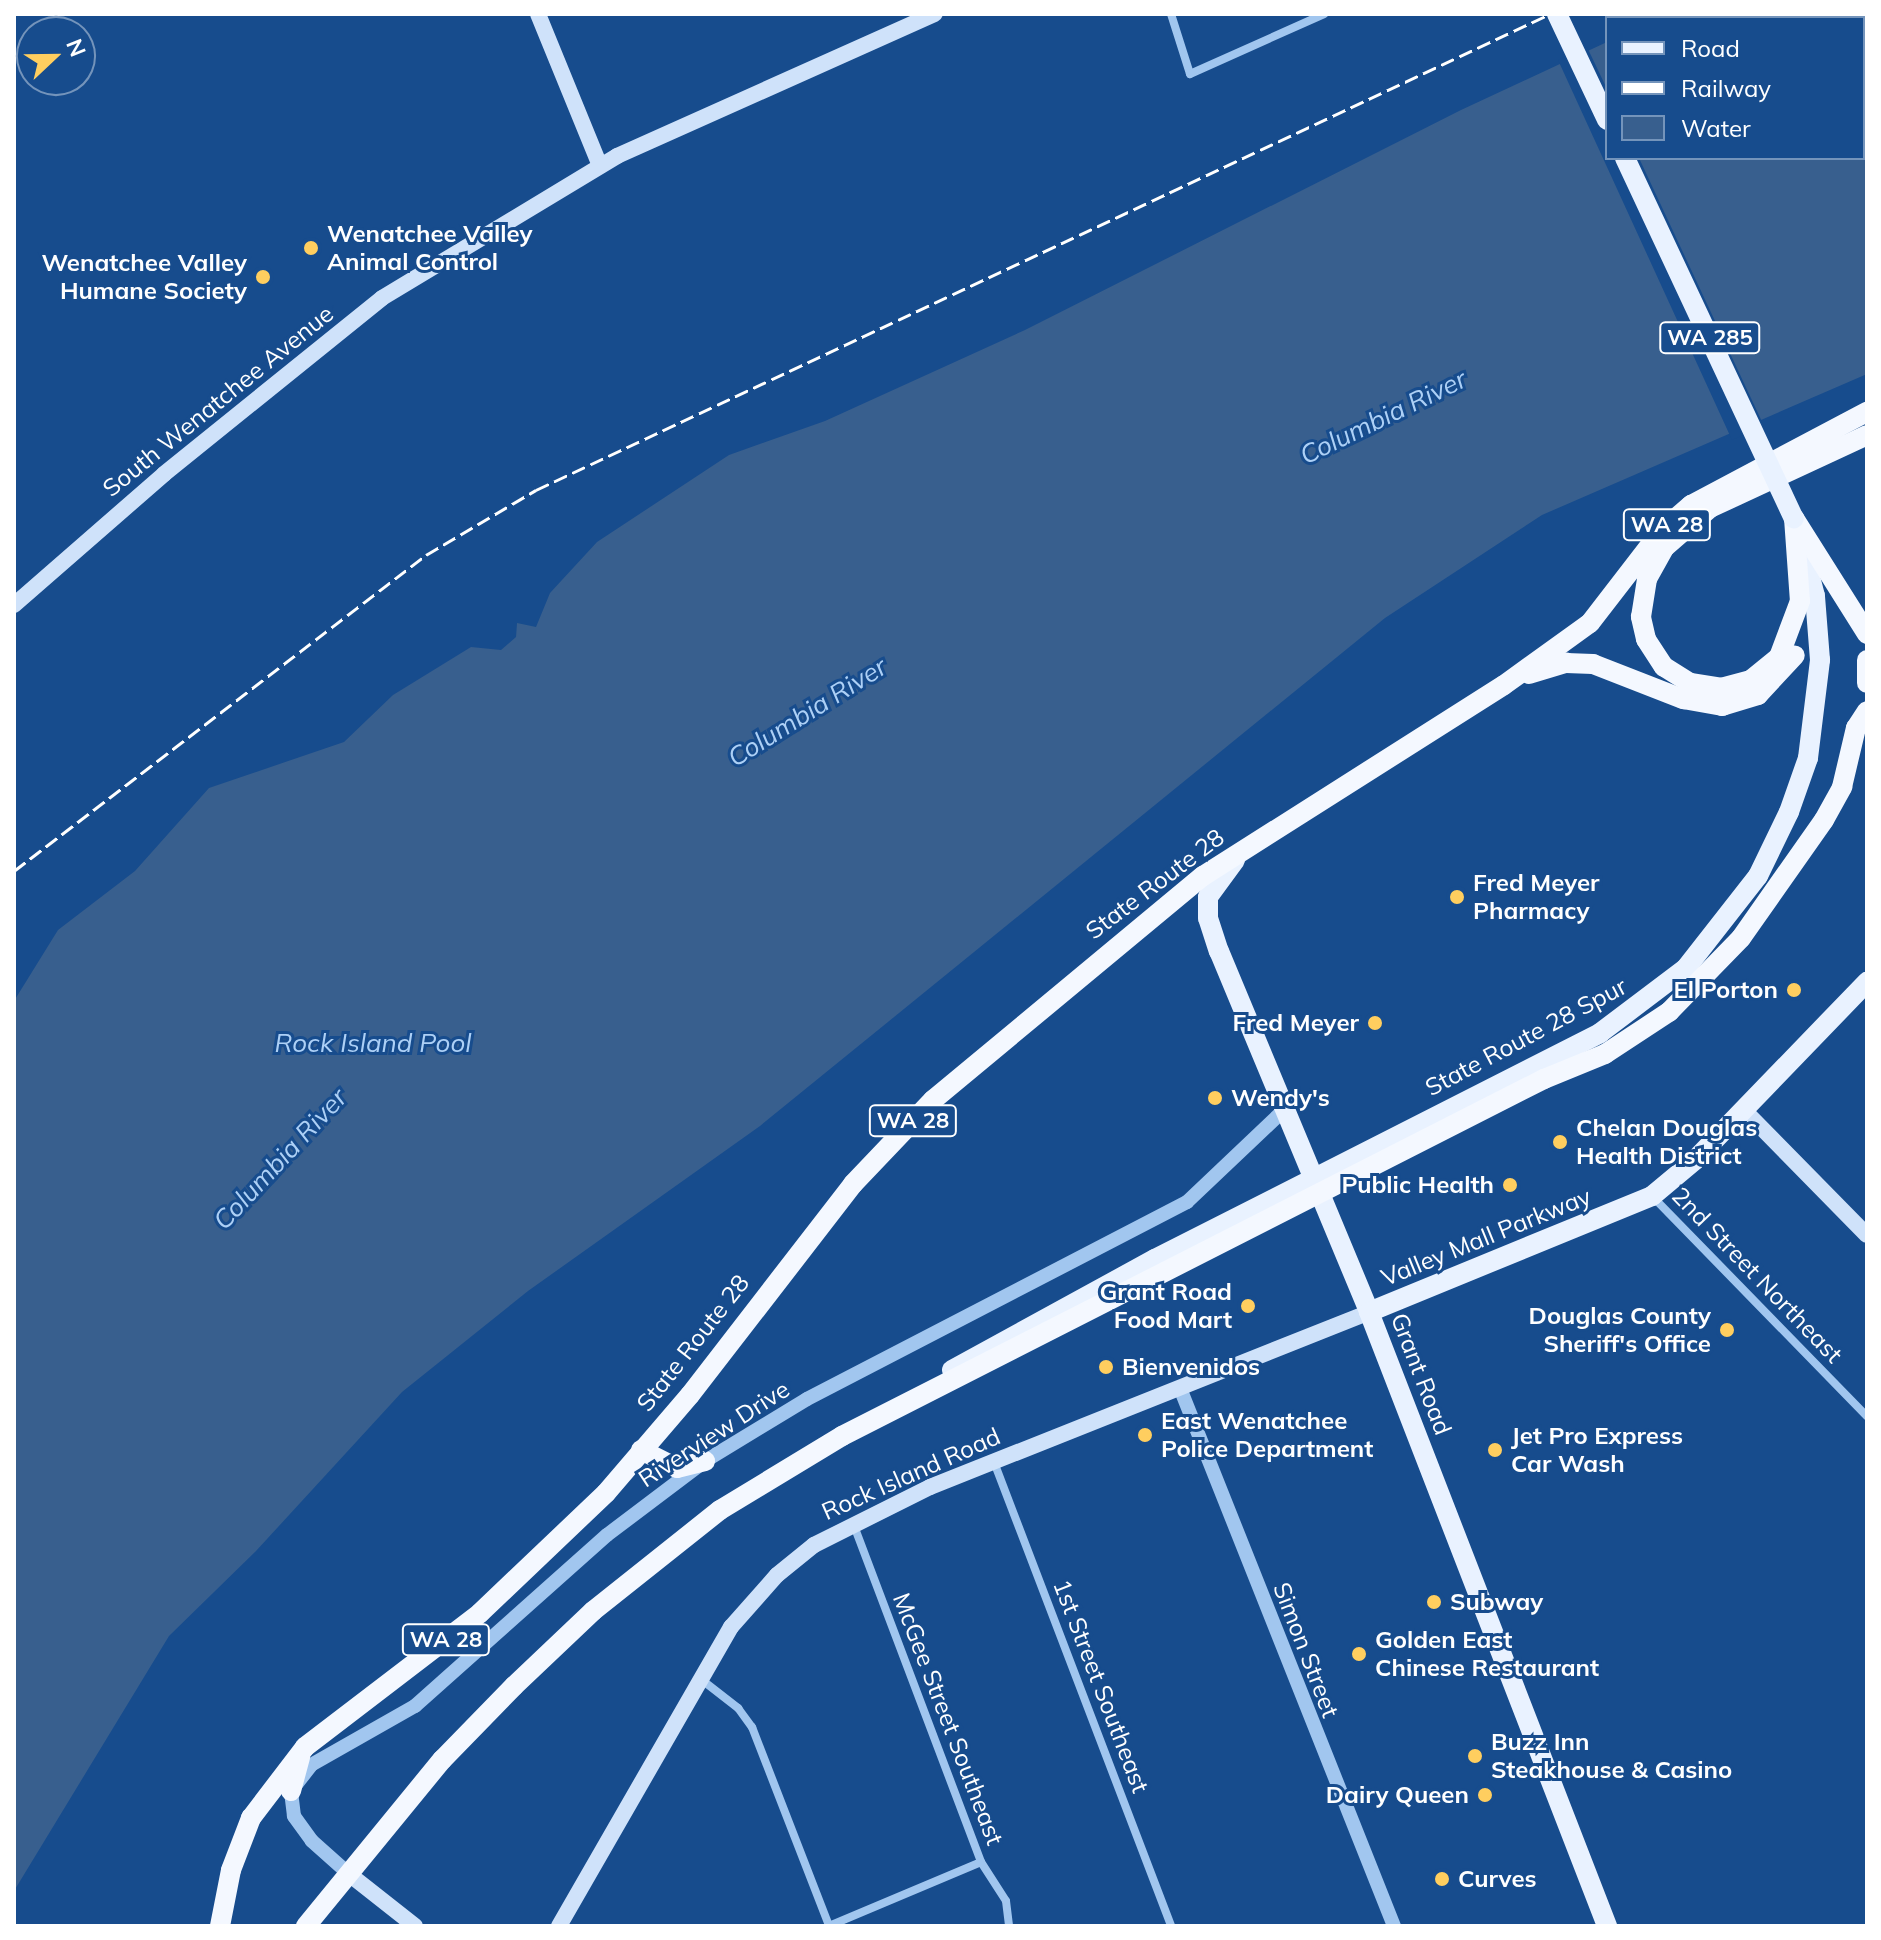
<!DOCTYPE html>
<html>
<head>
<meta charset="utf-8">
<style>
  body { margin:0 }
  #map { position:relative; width:1881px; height:1940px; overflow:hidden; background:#174c8d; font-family:Mulish,sans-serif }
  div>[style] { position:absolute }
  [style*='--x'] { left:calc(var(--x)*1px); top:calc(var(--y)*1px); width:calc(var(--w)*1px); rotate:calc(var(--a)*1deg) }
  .water>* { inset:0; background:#385f8e }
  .pier>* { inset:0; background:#174c8d }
  .minor>* { height:8px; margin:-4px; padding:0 4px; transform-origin:4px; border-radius:4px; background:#a1c6ef }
  .tertiary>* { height:14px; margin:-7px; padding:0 7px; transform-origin:7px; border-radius:7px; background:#a1c6ef }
  .secondary>* { height:16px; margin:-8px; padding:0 8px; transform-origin:8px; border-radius:8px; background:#cfe2fa }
  .primary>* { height:20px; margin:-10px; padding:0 10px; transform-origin:10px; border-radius:10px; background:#e9f2ff }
  .trunk>* { height:20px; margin:-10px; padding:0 10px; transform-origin:10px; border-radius:10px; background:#f4f8ff }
  .rail>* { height:3px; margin-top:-1.5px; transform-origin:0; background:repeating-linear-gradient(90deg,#fff 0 14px,transparent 0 20px) }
  .primary-bridge>* { height:20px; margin:-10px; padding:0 10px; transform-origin:10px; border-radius:10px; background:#e9f2ff }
  .dots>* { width:22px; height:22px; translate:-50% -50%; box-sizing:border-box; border:4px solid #174c8d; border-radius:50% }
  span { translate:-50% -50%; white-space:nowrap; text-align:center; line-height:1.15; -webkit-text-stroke:6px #174c8d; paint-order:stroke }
  .shield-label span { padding:2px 6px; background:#174c8d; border:2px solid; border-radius:6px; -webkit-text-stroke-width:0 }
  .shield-label { font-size:22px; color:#fff; font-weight:700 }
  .poi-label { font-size:24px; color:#fff; font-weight:700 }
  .left { translate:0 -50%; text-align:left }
  .right { translate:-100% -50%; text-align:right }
  .street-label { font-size:24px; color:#fff }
  .water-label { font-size:26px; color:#add0f6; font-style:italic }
  .frame { position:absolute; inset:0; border:16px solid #fff; pointer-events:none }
  .legend { position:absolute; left:1605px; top:16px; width:260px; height:144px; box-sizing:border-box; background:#174c8d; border:2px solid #7494bb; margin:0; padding:10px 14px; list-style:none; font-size:24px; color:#fff }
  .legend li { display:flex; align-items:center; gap:16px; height:40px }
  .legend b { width:40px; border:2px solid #7494bb }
  .north { position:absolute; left:16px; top:16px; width:80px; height:80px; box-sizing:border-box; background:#174c8d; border:2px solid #7494bb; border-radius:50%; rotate:68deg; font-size:22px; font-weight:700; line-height:32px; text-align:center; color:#fff }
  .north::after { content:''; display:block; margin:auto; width:28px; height:36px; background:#ffce5f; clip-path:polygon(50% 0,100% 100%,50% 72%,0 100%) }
</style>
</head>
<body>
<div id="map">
  <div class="water">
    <i style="clip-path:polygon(1668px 14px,1867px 14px,1867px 374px,1542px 515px,1385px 618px,760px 1126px,528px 1291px,402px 1392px,256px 1551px,169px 1636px,14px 1891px,14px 1001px,58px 930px,135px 871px,209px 788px,344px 742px,393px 695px,471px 647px,501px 650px,516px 637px,517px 623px,536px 627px,550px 593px,597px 542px,729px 455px,825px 421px,1025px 330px,1461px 110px,1607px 42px,1607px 158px,1863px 158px,1863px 18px,1659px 18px)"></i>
  </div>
  <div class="pier">
    <i style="clip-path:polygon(1587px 47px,1607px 89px,1607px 158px,1639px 158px,1764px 426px,1732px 440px,1558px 60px)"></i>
  </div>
  <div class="minor">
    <i style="--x:1171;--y:14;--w:63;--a:72.4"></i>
    <i style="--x:1190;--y:74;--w:147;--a:-24.1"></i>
    <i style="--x:1652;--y:1196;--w:308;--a:45.7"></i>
    <i style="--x:994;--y:1462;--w:497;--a:69.1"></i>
    <i style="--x:853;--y:1523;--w:362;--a:69.3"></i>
    <i style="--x:981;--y:1862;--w:46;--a:57.3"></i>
    <i style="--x:1006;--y:1901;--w:25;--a:83"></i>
    <i style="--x:702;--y:1680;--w:46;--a:37.9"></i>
    <i style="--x:738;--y:1708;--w:24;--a:54"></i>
    <i style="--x:752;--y:1727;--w:213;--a:68.8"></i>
    <i style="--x:829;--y:1926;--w:165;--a:-22.8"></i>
  </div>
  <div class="tertiary">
    <i style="--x:1180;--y:1388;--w:579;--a:68.31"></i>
    <i style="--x:349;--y:1874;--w:50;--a:-138.3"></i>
    <i style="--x:312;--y:1841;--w:31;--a:-126"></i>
    <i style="--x:294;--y:1816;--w:25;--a:-97"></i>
    <i style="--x:291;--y:1791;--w:33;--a:-52"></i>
    <i style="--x:311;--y:1765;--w:120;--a:-29.6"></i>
    <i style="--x:415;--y:1706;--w:257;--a:-41.7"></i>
    <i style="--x:607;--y:1535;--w:123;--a:-37.1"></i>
    <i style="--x:705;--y:1461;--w:119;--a:-31.3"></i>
    <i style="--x:807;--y:1399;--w:428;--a:-27.4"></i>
    <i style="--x:1187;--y:1202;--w:135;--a:-43.5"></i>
  </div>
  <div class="secondary">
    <i style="--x:538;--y:14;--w:164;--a:67.8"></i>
    <i style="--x:14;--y:605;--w:199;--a:-41.1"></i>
    <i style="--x:164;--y:474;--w:280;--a:-38.9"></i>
    <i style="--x:382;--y:298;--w:275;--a:-31.1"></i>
    <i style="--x:617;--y:156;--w:348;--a:-24.1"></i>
    <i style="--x:1744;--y:1110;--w:175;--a:45.5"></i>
    <i style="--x:349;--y:1874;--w:84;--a:38.2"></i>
    <i style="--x:559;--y:1926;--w:345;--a:-60.1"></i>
    <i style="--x:731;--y:1627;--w:69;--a:-48.5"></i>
    <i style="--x:777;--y:1575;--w:48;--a:-39"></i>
    <i style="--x:814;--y:1545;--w:130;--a:-26.6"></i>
    <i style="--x:930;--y:1487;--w:473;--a:-21.7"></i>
  </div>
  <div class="primary">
    <i style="--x:1557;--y:14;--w:117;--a:64.7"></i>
    <i style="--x:1235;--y:860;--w:46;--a:126.1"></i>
    <i style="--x:1208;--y:897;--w:21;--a:90"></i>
    <i style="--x:1208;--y:918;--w:35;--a:72"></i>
    <i style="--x:1219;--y:951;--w:391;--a:67.4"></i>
    <i style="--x:1369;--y:1312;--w:659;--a:68.81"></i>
    <i style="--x:1369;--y:1312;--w:306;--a:-22.3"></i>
    <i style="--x:1652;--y:1196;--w:56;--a:-39.9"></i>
    <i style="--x:1695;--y:1160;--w:248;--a:-46"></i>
    <i style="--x:952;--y:1370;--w:231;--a:-28.7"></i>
    <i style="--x:1155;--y:1259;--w:499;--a:-26.9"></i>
    <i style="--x:1600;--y:1033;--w:108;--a:-37.1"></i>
    <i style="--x:1686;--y:968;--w:117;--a:-52"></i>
    <i style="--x:1758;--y:876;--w:71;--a:-64.2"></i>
    <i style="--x:1789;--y:812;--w:57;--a:-70.6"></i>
    <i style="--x:1808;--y:758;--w:99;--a:-83"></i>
    <i style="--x:1820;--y:660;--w:64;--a:-94.5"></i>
    <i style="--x:1815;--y:596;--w:60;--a:-104.5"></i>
  </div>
  <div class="trunk">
    <i style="--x:1794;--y:518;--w:83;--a:85.9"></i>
    <i style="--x:1800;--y:601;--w:60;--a:110.6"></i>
    <i style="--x:1779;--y:657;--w:36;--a:141"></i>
    <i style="--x:1751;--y:680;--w:30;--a:165"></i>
    <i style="--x:1722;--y:688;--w:32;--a:-171"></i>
    <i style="--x:1690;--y:683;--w:31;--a:-148"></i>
    <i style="--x:1664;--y:667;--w:33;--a:-123"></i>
    <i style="--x:1646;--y:639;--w:23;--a:-103"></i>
    <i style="--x:1641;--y:617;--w:38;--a:-81"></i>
    <i style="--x:1647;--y:579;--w:35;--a:-61"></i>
    <i style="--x:1664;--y:548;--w:61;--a:-41"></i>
    <i style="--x:1710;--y:508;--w:173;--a:-24.9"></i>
    <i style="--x:1794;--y:518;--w:137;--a:57.8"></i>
    <i style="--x:1867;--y:660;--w:23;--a:90"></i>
    <i style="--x:1529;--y:674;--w:39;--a:-17"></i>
    <i style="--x:1566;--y:663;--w:27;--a:2"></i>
    <i style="--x:1593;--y:664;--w:97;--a:21.3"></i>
    <i style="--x:1683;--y:699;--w:40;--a:10"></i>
    <i style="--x:1722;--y:706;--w:38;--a:-17"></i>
    <i style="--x:1758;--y:695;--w:54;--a:-47.2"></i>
    <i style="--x:641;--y:1450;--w:40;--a:26.6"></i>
    <i style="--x:677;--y:1468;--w:29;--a:-14"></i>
    <i style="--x:291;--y:1791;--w:35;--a:-75"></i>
    <i style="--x:220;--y:1926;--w:57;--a:-78.9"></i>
    <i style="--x:231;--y:1870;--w:56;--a:-69"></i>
    <i style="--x:251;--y:1818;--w:89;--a:-52.7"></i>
    <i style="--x:305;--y:1747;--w:220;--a:-37.4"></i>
    <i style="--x:480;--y:1613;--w:174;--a:-43.6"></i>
    <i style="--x:606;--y:1493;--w:129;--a:-49.4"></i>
    <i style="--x:690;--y:1395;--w:267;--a:-52.3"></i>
    <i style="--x:853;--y:1184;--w:116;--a:-46.4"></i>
    <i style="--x:933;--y:1100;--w:351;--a:-39.7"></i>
    <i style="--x:1203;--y:876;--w:356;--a:-32.4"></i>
    <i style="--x:1504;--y:685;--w:106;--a:-35.8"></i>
    <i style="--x:1590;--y:623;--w:116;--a:-52.3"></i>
    <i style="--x:1661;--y:531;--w:40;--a:-41"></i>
    <i style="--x:1691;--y:505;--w:199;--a:-27.9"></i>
    <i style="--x:306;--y:1926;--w:215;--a:-50.7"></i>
    <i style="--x:442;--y:1760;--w:103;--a:-45.8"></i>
    <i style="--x:514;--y:1686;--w:109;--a:-43.5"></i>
    <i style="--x:593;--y:1611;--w:162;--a:-38.5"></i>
    <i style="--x:720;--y:1510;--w:143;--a:-31.2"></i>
    <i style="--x:842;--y:1436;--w:788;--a:-26.96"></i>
    <i style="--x:1544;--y:1079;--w:66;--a:-22.3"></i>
    <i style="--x:1605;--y:1054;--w:77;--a:-33.3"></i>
    <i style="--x:1669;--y:1012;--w:103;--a:-45.8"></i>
    <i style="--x:1741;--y:938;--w:144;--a:-54.9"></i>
    <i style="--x:1824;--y:820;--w:38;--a:-61"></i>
    <i style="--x:1842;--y:787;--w:61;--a:-76.7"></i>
    <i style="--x:1856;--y:728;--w:20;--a:-57"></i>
  </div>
  <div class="rail">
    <i style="--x:14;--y:871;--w:519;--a:-37.49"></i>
    <i style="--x:426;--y:555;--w:128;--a:-30.6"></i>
    <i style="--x:536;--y:490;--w:1120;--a:-25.15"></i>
  </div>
  <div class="primary-bridge">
    <i style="--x:1625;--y:158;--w:398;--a:64.9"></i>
  </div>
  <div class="dots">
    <i style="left:311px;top:248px;background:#ffce5f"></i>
    <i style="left:263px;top:277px;background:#ffce5f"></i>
    <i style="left:1457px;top:897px;background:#ffce5f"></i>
    <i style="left:1794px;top:990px;background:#ffce5f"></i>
    <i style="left:1375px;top:1023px;background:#ffce5f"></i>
    <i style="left:1215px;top:1098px;background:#ffce5f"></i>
    <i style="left:1560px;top:1142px;background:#ffce5f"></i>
    <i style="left:1510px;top:1185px;background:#ffce5f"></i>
    <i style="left:1248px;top:1306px;background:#ffce5f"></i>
    <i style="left:1727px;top:1330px;background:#ffce5f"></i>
    <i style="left:1106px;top:1367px;background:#ffce5f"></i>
    <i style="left:1145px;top:1435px;background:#ffce5f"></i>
    <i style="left:1495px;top:1450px;background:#ffce5f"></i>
    <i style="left:1434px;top:1602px;background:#ffce5f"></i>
    <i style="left:1359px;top:1654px;background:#ffce5f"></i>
    <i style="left:1475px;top:1756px;background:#ffce5f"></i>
    <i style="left:1485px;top:1795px;background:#ffce5f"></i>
    <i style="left:1442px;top:1879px;background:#ffce5f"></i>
  </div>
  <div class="shield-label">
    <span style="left:1710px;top:338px">WA 285</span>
    <span style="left:1667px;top:525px">WA 28</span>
    <span style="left:913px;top:1121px">WA 28</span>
    <span style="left:446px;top:1640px">WA 28</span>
  </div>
  <div class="poi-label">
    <span class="left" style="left:327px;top:248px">Wenatchee Valley<br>Animal Control</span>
    <span class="right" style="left:247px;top:277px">Wenatchee Valley<br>Humane Society</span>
    <span class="left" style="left:1473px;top:897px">Fred Meyer<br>Pharmacy</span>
    <span class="right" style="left:1778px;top:990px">El Porton</span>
    <span class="right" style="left:1359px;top:1023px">Fred Meyer</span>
    <span class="left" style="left:1231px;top:1098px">Wendy's</span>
    <span class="left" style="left:1576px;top:1142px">Chelan Douglas<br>Health District</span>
    <span class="right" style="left:1494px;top:1185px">Public Health</span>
    <span class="right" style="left:1232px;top:1306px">Grant Road<br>Food Mart</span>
    <span class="right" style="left:1711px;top:1330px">Douglas County<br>Sheriff's Office</span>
    <span class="left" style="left:1122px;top:1367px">Bienvenidos</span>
    <span class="left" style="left:1161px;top:1435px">East Wenatchee<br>Police Department</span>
    <span class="left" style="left:1511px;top:1450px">Jet Pro Express<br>Car Wash</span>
    <span class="left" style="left:1450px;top:1602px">Subway</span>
    <span class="left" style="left:1375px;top:1654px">Golden East<br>Chinese Restaurant</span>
    <span class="left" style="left:1491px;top:1756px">Buzz Inn<br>Steakhouse &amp; Casino</span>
    <span class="right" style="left:1469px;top:1795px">Dairy Queen</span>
    <span class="left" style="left:1458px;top:1879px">Curves</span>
  </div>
  <div class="street-label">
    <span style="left:218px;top:401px;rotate:-39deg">South Wenatchee Avenue</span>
    <span style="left:1155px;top:884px;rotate:-37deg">State Route 28</span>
    <span style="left:1526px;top:1037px;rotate:-28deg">State Route 28 Spur</span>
    <span style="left:1486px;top:1237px;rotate:-22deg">Valley Mall Parkway</span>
    <span style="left:1757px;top:1275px;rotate:46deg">2nd Street Northeast</span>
    <span style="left:693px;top:1343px;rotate:-52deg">State Route 28</span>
    <span style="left:1421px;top:1374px;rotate:69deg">Grant Road</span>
    <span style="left:714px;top:1434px;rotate:-33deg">Riverview Drive</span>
    <span style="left:911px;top:1474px;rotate:-24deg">Rock Island Road</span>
    <span style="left:1306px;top:1650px;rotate:69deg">Simon Street</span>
    <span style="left:1101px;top:1686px;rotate:69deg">1st Street Southeast</span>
    <span style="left:948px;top:1719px;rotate:69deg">McGee Street Southeast</span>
  </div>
  <div class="water-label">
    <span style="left:1383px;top:417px;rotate:-26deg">Columbia River</span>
    <span style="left:807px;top:712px;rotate:-32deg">Columbia River</span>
    <span style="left:373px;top:1043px">Rock Island Pool</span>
    <span style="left:280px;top:1159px;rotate:-47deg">Columbia River</span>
  </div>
  <div class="frame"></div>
  <ul class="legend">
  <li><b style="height:10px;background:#e9f2ff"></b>Road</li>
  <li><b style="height:10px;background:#fff"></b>Railway</li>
  <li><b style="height:22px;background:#385f8e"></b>Water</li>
  </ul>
  <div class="north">N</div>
</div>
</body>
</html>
